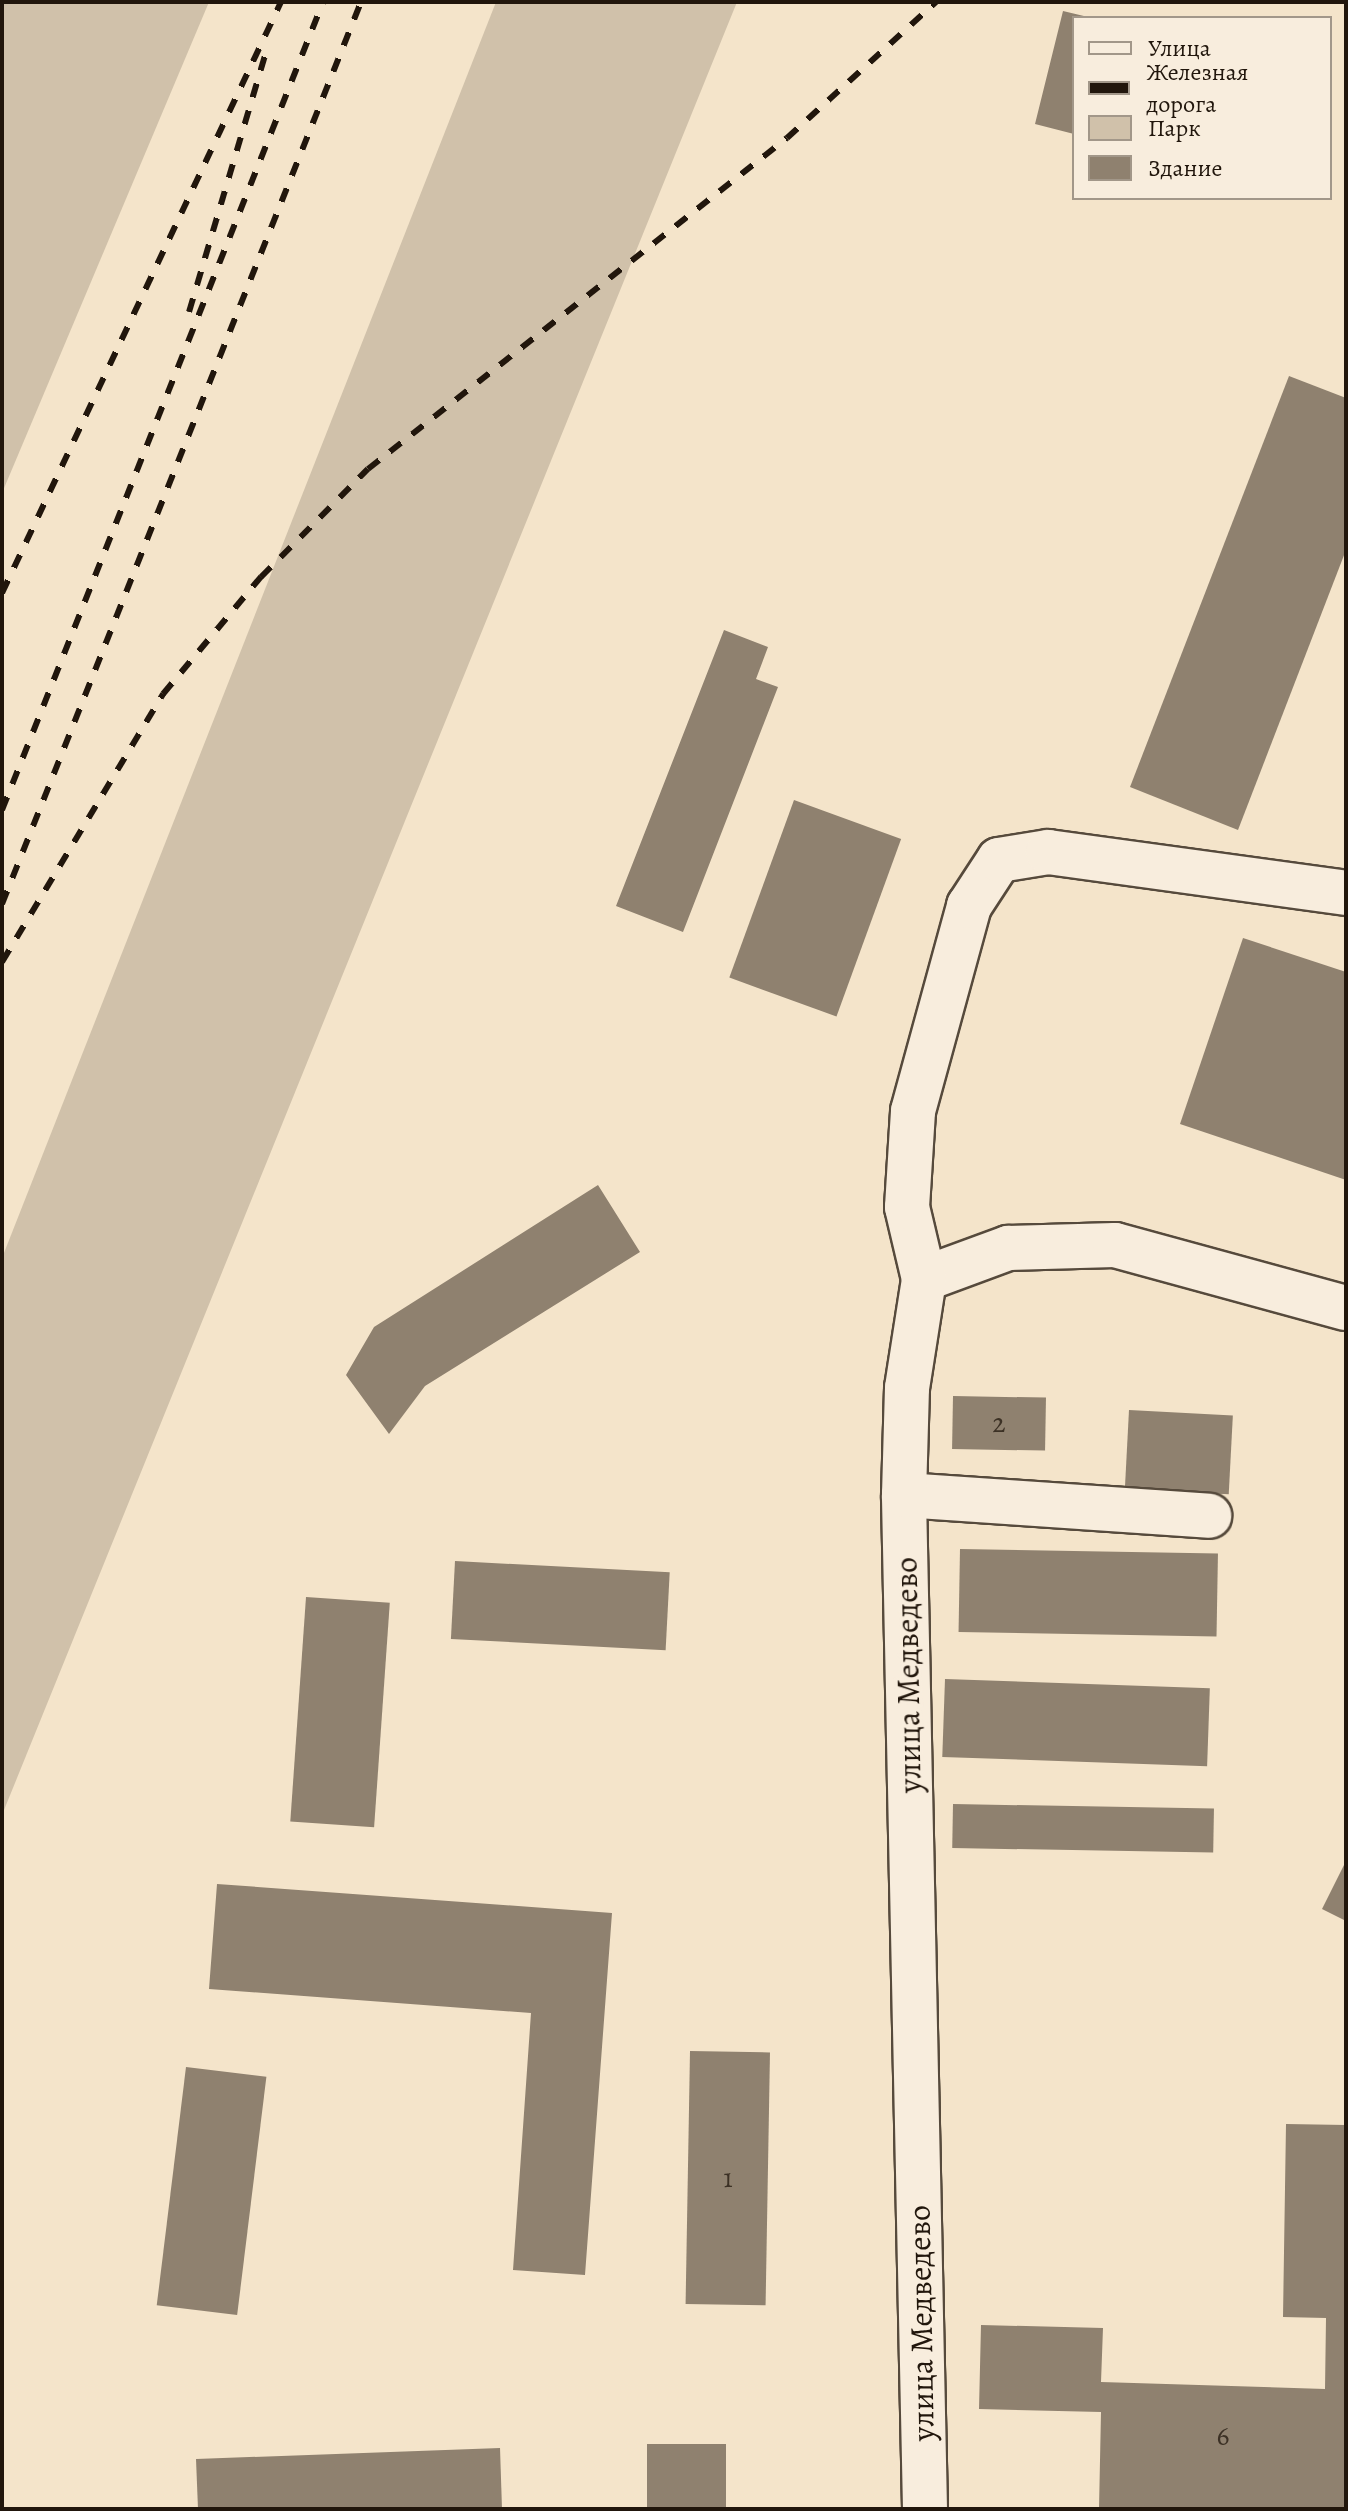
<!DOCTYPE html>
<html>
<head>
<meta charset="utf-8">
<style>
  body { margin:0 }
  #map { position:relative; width:1348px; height:2511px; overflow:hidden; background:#f4e4ca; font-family:Alegreya,serif }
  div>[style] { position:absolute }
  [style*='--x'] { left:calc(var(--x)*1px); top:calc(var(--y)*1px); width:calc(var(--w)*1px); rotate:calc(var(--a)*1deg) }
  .green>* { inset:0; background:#d0c1aa }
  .building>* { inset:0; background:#8f816f; transform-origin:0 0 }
  .roads { filter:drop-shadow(2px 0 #564a3c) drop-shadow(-2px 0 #564a3c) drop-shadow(0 2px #564a3c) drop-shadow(0 -2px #564a3c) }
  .minor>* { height:44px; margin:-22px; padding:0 22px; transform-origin:22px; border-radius:22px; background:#f8eddd }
  .rail>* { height:6px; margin-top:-3px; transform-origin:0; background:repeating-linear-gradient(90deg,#21160c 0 14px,transparent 0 28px) }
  span { translate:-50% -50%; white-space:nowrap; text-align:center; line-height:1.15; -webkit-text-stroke:6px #f8eddd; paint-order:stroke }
  .number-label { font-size:28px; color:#3c3125 }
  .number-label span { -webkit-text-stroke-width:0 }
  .street-label { font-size:32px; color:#21160c }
  .frame { position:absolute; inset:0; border:4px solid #21160c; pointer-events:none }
  .legend { position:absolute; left:1072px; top:16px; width:260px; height:184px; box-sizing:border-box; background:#f8eddd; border:2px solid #a29789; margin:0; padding:10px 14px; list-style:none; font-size:24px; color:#21160c }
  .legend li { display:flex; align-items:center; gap:16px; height:40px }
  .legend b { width:40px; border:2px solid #a29789 }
</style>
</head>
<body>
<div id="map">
  <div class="green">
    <i style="clip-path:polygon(2px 2px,209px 2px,2px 493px)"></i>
    <i style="clip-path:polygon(496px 2px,737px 2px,2px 1815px,2px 1258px)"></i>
  </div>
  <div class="building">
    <i style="clip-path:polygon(1063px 11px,1088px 17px,1074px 18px,1074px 134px,1035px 124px)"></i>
    <i style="clip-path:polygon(1289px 376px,1346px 398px,1346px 550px,1238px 830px,1130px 787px)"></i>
    <i style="clip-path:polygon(724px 630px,768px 647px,756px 679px,778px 687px,683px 932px,616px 906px)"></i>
    <i style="left:794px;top:800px;width:114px;height:189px;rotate:20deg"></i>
    <i style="clip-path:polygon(1243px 938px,1346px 972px,1346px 1180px,1180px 1124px)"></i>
    <i style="clip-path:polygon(598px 1185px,640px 1252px,425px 1386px,389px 1434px,346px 1375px,374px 1327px)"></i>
    <i style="left:953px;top:1396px;width:93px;height:53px;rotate:1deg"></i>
    <i style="left:1129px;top:1410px;width:104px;height:79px;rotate:3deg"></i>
    <i style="left:960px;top:1549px;width:258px;height:83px;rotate:1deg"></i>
    <i style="left:455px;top:1561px;width:215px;height:78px;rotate:3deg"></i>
    <i style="left:306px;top:1597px;width:84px;height:225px;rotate:4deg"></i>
    <i style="left:945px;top:1679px;width:265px;height:78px;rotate:2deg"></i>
    <i style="left:953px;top:1804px;width:261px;height:44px;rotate:1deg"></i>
    <i style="clip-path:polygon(1346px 1861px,1346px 1921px,1322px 1909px)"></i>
    <i style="clip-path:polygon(217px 1884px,612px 1913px,585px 2275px,513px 2270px,531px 2013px,209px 1989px)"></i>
    <i style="left:690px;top:2051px;width:80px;height:253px;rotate:1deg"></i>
    <i style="left:186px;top:2067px;width:81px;height:240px;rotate:7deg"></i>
    <i style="clip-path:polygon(1286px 2124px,1346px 2125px,1345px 2509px,1099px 2509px,1101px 2412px,979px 2409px,981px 2325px,1103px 2328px,1101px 2382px,1325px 2389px,1326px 2318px,1283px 2317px)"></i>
    <i style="left:647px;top:2444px;width:79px;height:65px"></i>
    <i style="clip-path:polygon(500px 2448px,502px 2509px,198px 2509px,196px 2459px)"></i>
  </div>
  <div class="roads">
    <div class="minor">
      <i style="--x:924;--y:1279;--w:90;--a:-20.3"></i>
      <i style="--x:1008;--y:1248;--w:107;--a:-1.6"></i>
      <i style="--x:1115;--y:1245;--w:239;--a:15.3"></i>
      <i style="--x:904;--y:1495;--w:306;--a:3.9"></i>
      <i style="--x:925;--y:2509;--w:1014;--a:-91.19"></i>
      <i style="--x:904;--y:1495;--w:107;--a:-88.4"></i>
      <i style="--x:907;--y:1388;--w:110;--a:-81.1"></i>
      <i style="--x:924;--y:1279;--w:74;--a:-103.3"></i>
      <i style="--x:907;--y:1207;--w:96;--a:-86.4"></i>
      <i style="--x:913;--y:1111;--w:213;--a:-74.7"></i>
      <i style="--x:969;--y:906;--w:55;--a:-56.9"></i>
      <i style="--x:999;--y:860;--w:50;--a:-9.3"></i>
      <i style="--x:1048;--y:852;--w:301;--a:7.8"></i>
    </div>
  </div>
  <div class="rail">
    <i style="--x:189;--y:312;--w:267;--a:-73.5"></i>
    <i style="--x:2;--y:593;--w:654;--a:-64.73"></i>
    <i style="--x:2;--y:810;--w:869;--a:-68.33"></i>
    <i style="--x:2;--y:904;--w:971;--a:-68.3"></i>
    <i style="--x:2;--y:962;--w:313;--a:-59"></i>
    <i style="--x:163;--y:694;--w:153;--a:-50.1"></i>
    <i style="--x:261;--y:577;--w:152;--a:-45.3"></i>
    <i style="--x:368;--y:469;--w:534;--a:-38.31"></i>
    <i style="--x:787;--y:138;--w:202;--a:-42.4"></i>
  </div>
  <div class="number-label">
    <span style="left:999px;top:1423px">2</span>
    <span style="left:728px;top:2178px">1</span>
    <span style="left:1223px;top:2436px">6</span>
  </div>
  <div class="street-label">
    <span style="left:908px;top:1675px;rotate:-91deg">улица Медведево</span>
    <span style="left:921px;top:2323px;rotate:-91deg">улица Медведево</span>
  </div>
  <div class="frame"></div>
  <ul class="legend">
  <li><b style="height:10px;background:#f8eddd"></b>Улица</li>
  <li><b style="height:10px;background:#21160c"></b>Железная дорога</li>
  <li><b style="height:22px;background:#d0c1aa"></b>Парк</li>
  <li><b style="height:22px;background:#8f816f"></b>Здание</li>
  </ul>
</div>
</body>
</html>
